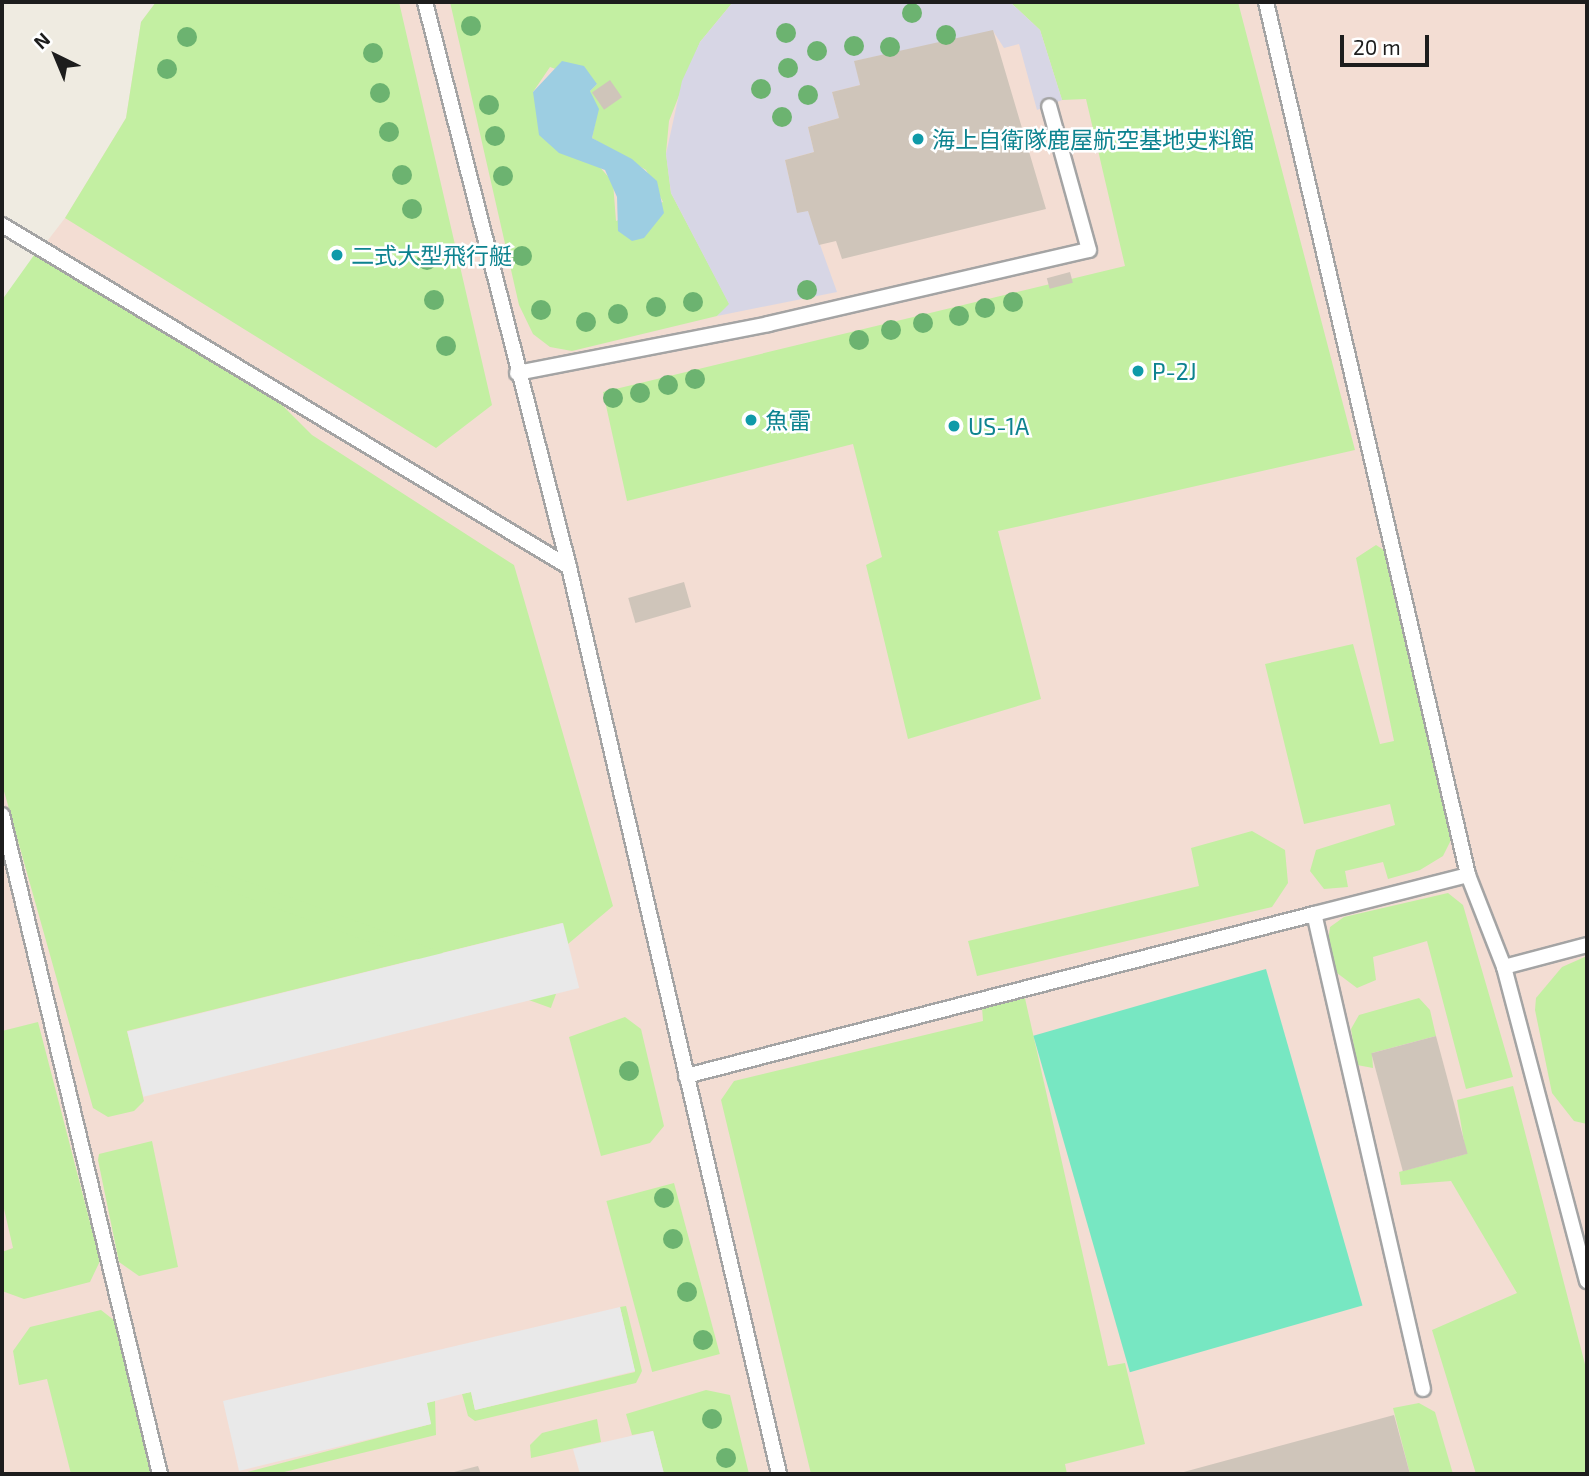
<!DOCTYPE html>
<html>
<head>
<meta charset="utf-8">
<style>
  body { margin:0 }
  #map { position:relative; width:1589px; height:1476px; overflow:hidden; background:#efebe1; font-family:"Exo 2","Noto Sans JP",sans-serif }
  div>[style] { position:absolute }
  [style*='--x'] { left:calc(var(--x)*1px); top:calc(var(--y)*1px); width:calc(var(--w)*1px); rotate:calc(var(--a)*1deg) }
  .military>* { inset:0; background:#f3ddd3 }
  .grass>* { inset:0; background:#c3efa2; transform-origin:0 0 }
  .pitch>* { inset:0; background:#77e7c2; transform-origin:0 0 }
  .parking>* { inset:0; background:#e9e9e9; transform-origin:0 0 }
  .plaza>* { inset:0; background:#d7d6e5 }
  .water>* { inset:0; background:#9dcee2 }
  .building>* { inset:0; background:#cfc5ba; transform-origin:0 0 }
  .roads { filter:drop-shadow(2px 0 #a4a4a4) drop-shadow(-2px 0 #a4a4a4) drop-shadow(0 2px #a4a4a4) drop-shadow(0 -2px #a4a4a4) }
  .lane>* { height:14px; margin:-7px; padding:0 7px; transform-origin:7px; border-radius:7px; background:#fff }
  .trees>* { width:20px; height:20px; margin:-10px; border-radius:50%; background:#6cb370 }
  .dots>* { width:19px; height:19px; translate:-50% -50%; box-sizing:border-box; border:4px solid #fff; border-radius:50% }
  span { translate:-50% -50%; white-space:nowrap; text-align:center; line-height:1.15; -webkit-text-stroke:5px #fff; paint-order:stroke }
  .culture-label { font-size:23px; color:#0d838f }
  .left { translate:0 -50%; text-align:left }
  .frame { position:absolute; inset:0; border:4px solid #1d1d1d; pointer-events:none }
  .north { position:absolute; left:21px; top:21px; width:70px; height:70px; -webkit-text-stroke:5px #fff; paint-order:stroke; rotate:317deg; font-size:19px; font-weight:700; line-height:28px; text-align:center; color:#1d1d1d }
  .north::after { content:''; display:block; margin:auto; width:24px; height:32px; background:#1d1d1d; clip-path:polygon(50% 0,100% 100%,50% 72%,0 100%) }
  .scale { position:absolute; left:1340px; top:35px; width:89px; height:32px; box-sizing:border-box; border:4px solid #1d1d1d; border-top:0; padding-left:9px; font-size:21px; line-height:24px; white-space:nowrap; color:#1d1d1d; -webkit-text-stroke:5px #fff; paint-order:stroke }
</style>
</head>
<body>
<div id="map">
  <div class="military">
    <i style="clip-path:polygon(156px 2px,1587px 2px,1587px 1474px,2px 1474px,2px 300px,65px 218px,126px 118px,141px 22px)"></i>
  </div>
  <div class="grass">
    <i style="clip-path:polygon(156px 2px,399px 2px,492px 405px,436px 448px,65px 218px,126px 118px,141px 22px)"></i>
    <i style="clip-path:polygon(evenodd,450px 2px,733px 2px,700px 42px,669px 121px,666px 153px,671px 193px,730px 305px,717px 316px,572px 351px,550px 347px,533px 334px,519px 305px,450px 2px,550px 67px,597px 84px,590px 91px,597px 114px,592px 138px,646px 170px,663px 202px,616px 221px,613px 182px,533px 92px,550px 67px)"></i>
    <i style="clip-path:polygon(1010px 2px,1238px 2px,1355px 450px,998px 531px,1041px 699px,908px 739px,866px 565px,882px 557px,853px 444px,627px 501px,603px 392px,1125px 266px,1086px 99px,1062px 100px,1040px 30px)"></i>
    <i style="clip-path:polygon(37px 251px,281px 404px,312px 435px,514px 565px,613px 906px,568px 944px,562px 923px,127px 1031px,144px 1101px,134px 1111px,108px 1117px,93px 1108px,2px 784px,2px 300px)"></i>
    <i style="clip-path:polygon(1376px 545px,1387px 552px,1453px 836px,1443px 856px,1420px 870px,1388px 879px,1383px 862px,1345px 871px,1348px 887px,1324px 889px,1310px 871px,1316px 850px,1395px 825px,1390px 804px,1304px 824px,1265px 664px,1353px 644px,1380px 744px,1394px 741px,1356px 558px)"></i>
    <i style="clip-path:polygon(1252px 831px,1285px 850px,1288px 883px,1272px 907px,977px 976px,968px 941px,1199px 886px,1191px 848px)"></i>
    <i style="clip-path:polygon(1448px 893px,1463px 905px,1513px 1077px,1466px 1089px,1427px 941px,1373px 957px,1376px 980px,1357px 988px,1333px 970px,1328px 942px,1330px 927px,1344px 917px)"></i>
    <i style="clip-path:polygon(1587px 956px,1587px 1124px,1574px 1121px,1552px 1093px,1535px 1010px,1536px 998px,1562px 967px)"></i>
    <i style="left:556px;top:994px;width:15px;height:405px;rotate:110deg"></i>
    <i style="clip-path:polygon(1024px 994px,1108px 1366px,1125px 1363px,1145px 1444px,1065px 1464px,1067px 1474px,811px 1474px,721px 1100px,734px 1081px,983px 1021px,982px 1007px)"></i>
    <i style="clip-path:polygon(1419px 998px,1430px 1010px,1436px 1036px,1372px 1053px,1373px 1068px,1357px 1065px,1351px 1029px,1359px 1015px)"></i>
    <i style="clip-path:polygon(625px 1017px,641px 1029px,664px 1126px,650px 1143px,601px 1156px,569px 1037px)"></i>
    <i style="clip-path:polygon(38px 1022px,100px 1261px,90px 1282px,24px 1299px,2px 1291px,2px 1252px,13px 1248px,2px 1200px,2px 1031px)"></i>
    <i style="clip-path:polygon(1513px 1086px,1587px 1372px,1587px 1474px,1476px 1474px,1432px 1330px,1517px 1293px,1451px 1181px,1401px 1185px,1399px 1172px,1466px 1154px,1457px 1100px)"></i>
    <i style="clip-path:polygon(152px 1141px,178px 1267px,139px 1276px,119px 1262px,98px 1160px,99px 1154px)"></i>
    <i style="left:674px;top:1183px;width:177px;height:70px;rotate:75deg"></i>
    <i style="clip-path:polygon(626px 1306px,642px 1371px,636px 1383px,475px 1421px,468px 1416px,462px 1394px,471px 1392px,475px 1410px,635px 1372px,620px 1307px)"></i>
    <i style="clip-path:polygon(101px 1310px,115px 1321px,153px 1474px,71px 1474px,47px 1379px,19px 1385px,13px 1351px,30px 1327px)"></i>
    <i style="clip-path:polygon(706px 1390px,730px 1395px,749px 1474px,664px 1474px,653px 1431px,632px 1435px,626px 1414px)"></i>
    <i style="clip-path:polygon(435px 1401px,436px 1435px,276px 1474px,240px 1474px,431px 1424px,426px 1403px)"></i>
    <i style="clip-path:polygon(1419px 1403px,1435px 1412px,1453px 1474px,1410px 1474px,1393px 1408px)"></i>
    <i style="clip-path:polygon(597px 1419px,601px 1442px,531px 1458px,530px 1445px,542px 1433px)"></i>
  </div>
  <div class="pitch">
    <i style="left:1266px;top:969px;width:350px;height:242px;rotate:74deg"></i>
  </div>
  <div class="parking">
    <i style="left:563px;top:923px;width:67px;height:449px;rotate:76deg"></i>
    <i style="clip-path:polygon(620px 1307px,635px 1371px,475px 1410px,471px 1392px,462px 1394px,427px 1403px,431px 1424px,239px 1471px,223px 1401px)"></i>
    <i style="clip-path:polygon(653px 1431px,664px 1474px,580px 1474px,573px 1449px)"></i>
  </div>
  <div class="plaza">
    <i style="clip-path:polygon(733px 2px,1010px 2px,1040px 30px,1062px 100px,1037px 110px,1019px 44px,1004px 48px,993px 31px,855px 61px,860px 85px,832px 92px,839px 118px,808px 127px,814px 152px,785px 160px,797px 212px,808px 211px,837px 292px,717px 316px,729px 304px,671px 193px,666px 154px,682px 81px,700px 42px)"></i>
  </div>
  <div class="water">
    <i style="clip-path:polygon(562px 61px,584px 66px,597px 84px,590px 91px,599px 109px,592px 138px,632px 159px,657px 181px,664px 213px,644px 238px,632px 241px,618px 231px,617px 197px,605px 170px,559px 153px,539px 135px,533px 92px)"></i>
  </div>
  <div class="building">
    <i style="clip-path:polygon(993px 30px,1046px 209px,842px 259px,836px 241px,819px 245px,808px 211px,797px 213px,785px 160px,814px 152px,808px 127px,839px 118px,832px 92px,860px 85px,854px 61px)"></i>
    <i style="left:610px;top:80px;width:21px;height:22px;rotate:55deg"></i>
    <i style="left:1070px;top:272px;width:11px;height:24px;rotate:75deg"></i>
    <i style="left:684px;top:582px;width:26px;height:58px;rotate:74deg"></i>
    <i style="left:1436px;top:1036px;width:122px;height:67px;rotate:75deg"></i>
    <i style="clip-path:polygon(1394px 1415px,1410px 1474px,1180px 1474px,1180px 1473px)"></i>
    <i style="clip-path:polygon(478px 1466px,481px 1474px,450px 1474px,450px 1473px)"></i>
  </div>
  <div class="roads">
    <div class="lane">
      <i style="--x:425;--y:2;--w:583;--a:75.7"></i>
      <i style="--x:569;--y:567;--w:931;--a:76.96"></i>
      <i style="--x:1266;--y:2;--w:896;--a:76.97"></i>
      <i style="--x:1468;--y:875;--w:99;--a:68.6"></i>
      <i style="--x:1504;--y:967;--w:325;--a:75.2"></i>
      <i style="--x:2;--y:225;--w:662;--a:31.1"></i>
      <i style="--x:517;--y:373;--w:256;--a:-11"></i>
      <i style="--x:768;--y:324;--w:329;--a:-13"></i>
      <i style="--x:1089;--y:250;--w:149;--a:-105.5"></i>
      <i style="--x:2;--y:815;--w:678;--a:76.52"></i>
      <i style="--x:1504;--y:967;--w:86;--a:-14.8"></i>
      <i style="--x:686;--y:1076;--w:649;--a:-14.46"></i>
      <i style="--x:1423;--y:1389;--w:487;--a:-102.9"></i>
      <i style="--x:1314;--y:914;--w:159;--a:-14.2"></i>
    </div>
  </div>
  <div class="trees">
    <i style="left:912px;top:13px"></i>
    <i style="left:471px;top:26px"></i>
    <i style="left:786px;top:33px"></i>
    <i style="left:946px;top:35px"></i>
    <i style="left:187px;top:37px"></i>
    <i style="left:854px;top:46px"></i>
    <i style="left:890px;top:47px"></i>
    <i style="left:817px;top:51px"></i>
    <i style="left:373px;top:53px"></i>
    <i style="left:788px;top:68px"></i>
    <i style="left:167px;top:69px"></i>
    <i style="left:761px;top:89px"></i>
    <i style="left:380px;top:93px"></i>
    <i style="left:808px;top:95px"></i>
    <i style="left:489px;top:105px"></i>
    <i style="left:782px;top:117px"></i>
    <i style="left:389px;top:132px"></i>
    <i style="left:495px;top:136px"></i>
    <i style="left:402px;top:175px"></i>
    <i style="left:503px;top:176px"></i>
    <i style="left:412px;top:209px"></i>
    <i style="left:522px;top:256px"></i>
    <i style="left:427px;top:260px"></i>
    <i style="left:807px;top:290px"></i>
    <i style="left:434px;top:300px"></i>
    <i style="left:693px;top:302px"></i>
    <i style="left:1013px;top:302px"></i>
    <i style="left:656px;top:307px"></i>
    <i style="left:985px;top:308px"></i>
    <i style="left:541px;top:310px"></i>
    <i style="left:618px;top:314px"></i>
    <i style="left:959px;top:316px"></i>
    <i style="left:586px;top:322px"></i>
    <i style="left:923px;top:323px"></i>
    <i style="left:891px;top:330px"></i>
    <i style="left:859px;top:340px"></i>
    <i style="left:446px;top:346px"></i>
    <i style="left:695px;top:379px"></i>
    <i style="left:668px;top:385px"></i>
    <i style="left:640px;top:393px"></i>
    <i style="left:613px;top:398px"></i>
    <i style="left:629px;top:1071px"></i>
    <i style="left:664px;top:1198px"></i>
    <i style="left:673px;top:1239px"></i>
    <i style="left:687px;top:1292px"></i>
    <i style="left:703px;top:1340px"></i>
    <i style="left:712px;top:1419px"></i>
    <i style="left:726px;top:1458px"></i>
  </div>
  <div class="dots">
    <i style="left:918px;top:139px;background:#0f9aa8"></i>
    <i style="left:337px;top:255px;background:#0f9aa8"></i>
    <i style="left:1138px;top:371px;background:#0f9aa8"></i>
    <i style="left:751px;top:420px;background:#0f9aa8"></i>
    <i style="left:954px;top:426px;background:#0f9aa8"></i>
  </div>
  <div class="culture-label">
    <span class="left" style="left:932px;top:139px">海上自衛隊鹿屋航空基地史料館</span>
    <span class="left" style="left:351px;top:255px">二式大型飛行艇</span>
    <span class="left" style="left:1152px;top:371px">P-2J</span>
    <span class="left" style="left:765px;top:420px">魚雷</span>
    <span class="left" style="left:968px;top:426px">US-1A</span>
  </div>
  <div class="frame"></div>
  <div class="north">N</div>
  <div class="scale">20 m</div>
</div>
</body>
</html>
